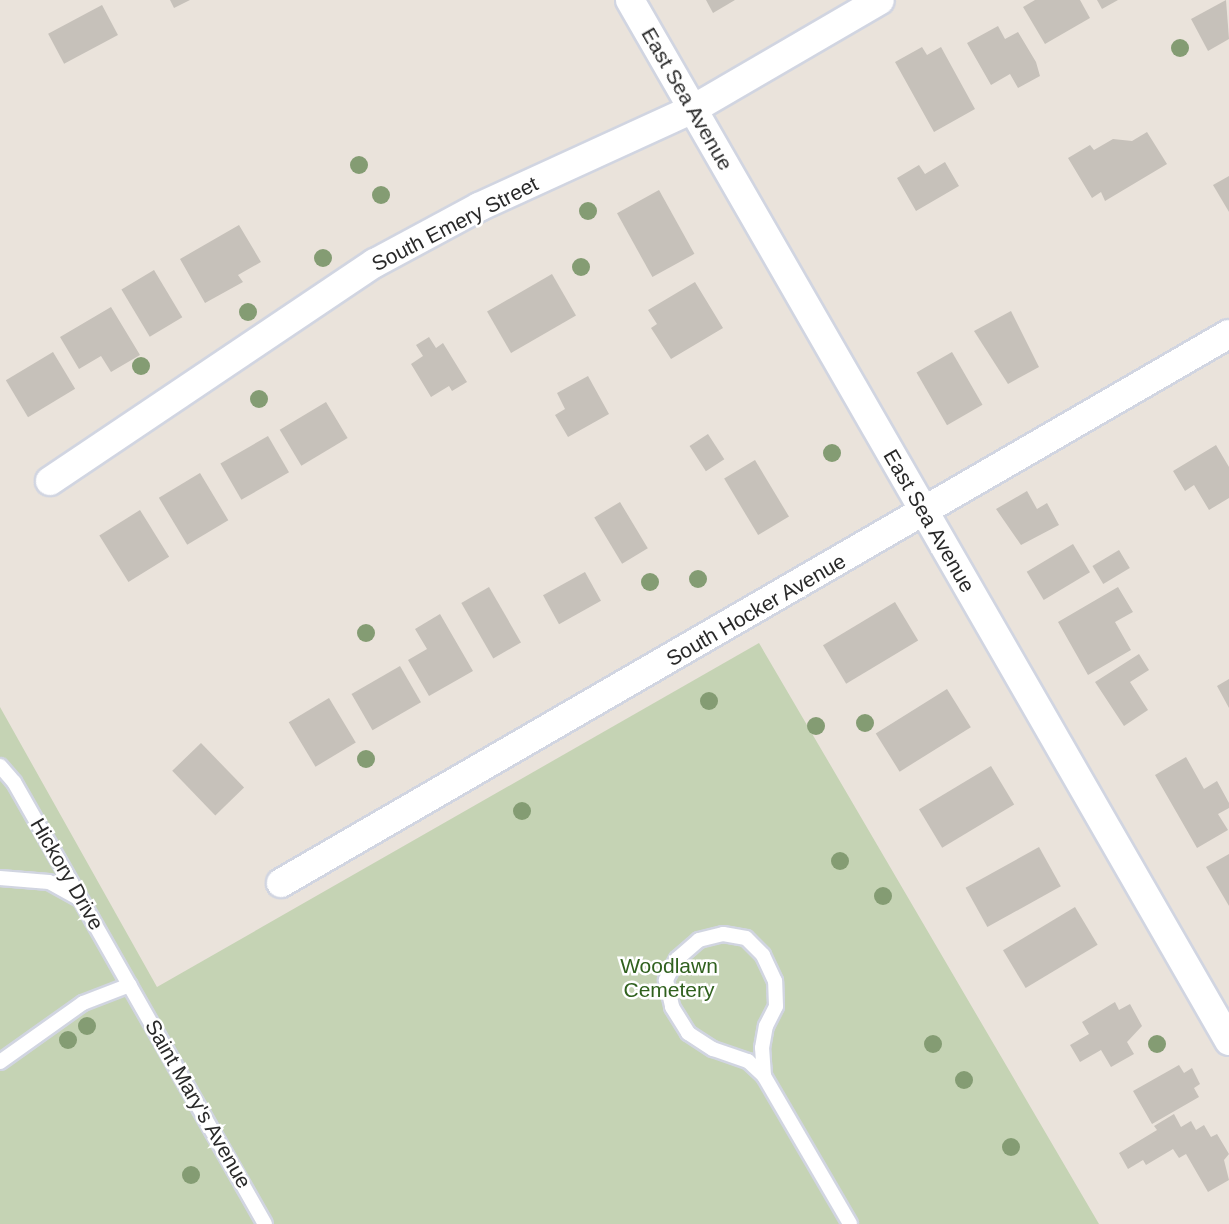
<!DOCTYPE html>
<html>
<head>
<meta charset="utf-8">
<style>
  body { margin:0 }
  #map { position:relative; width:1229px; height:1224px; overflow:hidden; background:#eae3db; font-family:Arial,sans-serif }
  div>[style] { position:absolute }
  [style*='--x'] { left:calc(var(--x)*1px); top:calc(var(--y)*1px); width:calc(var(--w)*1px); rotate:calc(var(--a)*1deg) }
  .cemetery>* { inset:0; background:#c5d3b4 }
  .building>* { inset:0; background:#c6c1ba; transform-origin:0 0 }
  .roads { filter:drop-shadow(2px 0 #d1d5e1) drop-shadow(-2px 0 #d1d5e1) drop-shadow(0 2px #d1d5e1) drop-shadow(0 -2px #d1d5e1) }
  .lane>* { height:14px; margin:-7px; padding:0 7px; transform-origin:7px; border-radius:7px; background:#fff }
  .street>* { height:28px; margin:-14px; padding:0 14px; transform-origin:14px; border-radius:14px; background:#fff }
  .trees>* { width:18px; height:18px; margin:-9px; border-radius:50%; background:#849c73 }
  span { translate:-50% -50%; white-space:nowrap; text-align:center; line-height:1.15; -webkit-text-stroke:5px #fff; paint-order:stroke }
  .street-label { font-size:21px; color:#292929 }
  .park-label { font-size:21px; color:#30611e }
</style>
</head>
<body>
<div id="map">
  <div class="cemetery">
    <i style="clip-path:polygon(759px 643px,1099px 1224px,0 1224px,0 707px,157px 987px)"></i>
  </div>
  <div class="building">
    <i style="clip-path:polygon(170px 0,190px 0,174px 8px)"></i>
    <i style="clip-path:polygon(706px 0,735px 0,713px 13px)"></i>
    <i style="clip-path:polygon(1035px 0,1080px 0,1090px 18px,1045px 44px,1023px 7px)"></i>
    <i style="clip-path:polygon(1097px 0,1118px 0,1102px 9px)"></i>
    <i style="clip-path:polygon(1226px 0,1229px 39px,1208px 51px,1191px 19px)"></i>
    <i style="left:102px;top:5px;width:34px;height:61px;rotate:62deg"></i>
    <i style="clip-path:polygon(998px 26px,1005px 39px,1018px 32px,1036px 62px,1040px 76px,1018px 88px,1010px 74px,991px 85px,967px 43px)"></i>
    <i style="clip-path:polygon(922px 47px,927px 55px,941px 47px,975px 109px,934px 132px,895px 62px)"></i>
    <i style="clip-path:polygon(1147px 132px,1167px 164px,1105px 201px,1101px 192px,1092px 198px,1068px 158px,1090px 145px,1094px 150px,1113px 139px,1132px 141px)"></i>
    <i style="clip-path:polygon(945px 162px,959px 186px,916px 211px,897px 178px,919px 165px,925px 174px)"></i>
    <i style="clip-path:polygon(1229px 176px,1229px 212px,1213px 185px)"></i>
    <i style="left:659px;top:190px;width:73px;height:48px;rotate:61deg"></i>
    <i style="clip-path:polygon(239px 225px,261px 262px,238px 275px,243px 282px,205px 303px,180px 259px)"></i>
    <i style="left:154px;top:270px;width:55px;height:38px;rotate:59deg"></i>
    <i style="left:552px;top:274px;width:48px;height:75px;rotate:60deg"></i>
    <i style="clip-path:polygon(695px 282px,723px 328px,671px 359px,651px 328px,657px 324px,648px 310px)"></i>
    <i style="clip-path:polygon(111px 307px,140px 355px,111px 372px,101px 356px,79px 369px,60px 337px)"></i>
    <i style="clip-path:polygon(1011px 311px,1039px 367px,1008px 384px,974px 331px)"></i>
    <i style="clip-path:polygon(429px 337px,436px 348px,443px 343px,467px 382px,452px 391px,449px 386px,431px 397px,411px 364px,423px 356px,416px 345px)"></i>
    <i style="left:53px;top:352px;width:43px;height:55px;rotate:59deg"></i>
    <i style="left:952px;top:352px;width:61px;height:41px;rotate:60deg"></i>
    <i style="clip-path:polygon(588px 376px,609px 414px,568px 437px,555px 415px,565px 409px,557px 393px)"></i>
    <i style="left:326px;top:402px;width:42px;height:54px;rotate:59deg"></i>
    <i style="left:708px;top:434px;width:30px;height:22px;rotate:57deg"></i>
    <i style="left:268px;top:436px;width:42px;height:55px;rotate:60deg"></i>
    <i style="clip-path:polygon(1216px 445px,1229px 467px,1229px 498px,1209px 510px,1194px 485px,1185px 491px,1173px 471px)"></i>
    <i style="left:755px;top:460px;width:66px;height:36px;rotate:59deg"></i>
    <i style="left:200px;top:473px;width:55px;height:48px;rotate:59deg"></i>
    <i style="clip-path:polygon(1027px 491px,1037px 509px,1047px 503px,1059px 525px,1021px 545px,996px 509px)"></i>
    <i style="left:620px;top:502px;width:54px;height:30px;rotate:59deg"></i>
    <i style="left:140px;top:510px;width:55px;height:48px;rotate:58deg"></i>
    <i style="left:1073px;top:544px;width:33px;height:54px;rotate:59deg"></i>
    <i style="left:1119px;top:550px;width:21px;height:31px;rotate:59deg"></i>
    <i style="left:585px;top:572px;width:33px;height:48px;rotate:61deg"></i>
    <i style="left:489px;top:587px;width:64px;height:32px;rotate:60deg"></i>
    <i style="clip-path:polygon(1118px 587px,1133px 612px,1115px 622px,1131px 650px,1088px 675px,1058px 622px)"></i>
    <i style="left:895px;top:602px;width:45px;height:84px;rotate:59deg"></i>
    <i style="clip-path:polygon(440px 614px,473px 671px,429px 696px,408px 660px,427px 649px,415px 629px)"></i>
    <i style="clip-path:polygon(1139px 654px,1149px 670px,1130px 682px,1148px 710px,1124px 726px,1095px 682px)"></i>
    <i style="left:400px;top:666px;width:42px;height:56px;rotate:60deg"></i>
    <i style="clip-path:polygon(1229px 679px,1229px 708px,1217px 686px)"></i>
    <i style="left:947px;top:689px;width:45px;height:84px;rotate:58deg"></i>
    <i style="left:329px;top:698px;width:52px;height:47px;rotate:59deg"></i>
    <i style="left:201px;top:743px;width:62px;height:40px;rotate:46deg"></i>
    <i style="clip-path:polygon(1186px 757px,1204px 789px,1217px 781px,1229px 803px,1229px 808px,1218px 814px,1228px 830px,1197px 848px,1155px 775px)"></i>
    <i style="left:991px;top:766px;width:45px;height:84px;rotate:59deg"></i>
    <i style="left:1039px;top:847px;width:45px;height:84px;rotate:61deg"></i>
    <i style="clip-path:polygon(1229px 854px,1229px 906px,1206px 867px)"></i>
    <i style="left:1075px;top:907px;width:44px;height:84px;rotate:59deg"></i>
    <i style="clip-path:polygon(1115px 1002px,1119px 1010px,1130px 1004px,1142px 1026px,1127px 1042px,1134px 1054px,1111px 1067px,1101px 1050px,1080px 1062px,1070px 1045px,1089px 1034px,1082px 1022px)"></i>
    <i style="clip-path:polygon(1179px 1065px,1184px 1073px,1192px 1068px,1200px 1084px,1194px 1088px,1199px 1097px,1152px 1124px,1133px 1091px)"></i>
    <i style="clip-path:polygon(1174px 1114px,1181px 1127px,1191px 1121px,1196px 1130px,1204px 1125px,1211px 1137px,1217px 1134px,1229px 1154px,1224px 1160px,1229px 1180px,1208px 1192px,1186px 1154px,1179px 1158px,1173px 1149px,1146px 1165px,1143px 1160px,1128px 1169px,1119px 1153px,1157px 1130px,1154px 1126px)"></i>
  </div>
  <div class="roads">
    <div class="lane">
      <i style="--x:0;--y:766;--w:21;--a:49"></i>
      <i style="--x:14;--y:782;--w:508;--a:60.41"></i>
      <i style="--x:0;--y:878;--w:49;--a:4.7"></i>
      <i style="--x:49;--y:882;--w:35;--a:29"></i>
      <i style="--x:0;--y:1062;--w:102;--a:-35.4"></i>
      <i style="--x:83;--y:1003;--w:50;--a:-21"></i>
      <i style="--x:764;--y:1076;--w:28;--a:-94"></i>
      <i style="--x:762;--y:1048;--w:22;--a:-80"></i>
      <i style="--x:766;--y:1026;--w:22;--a:-63"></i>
      <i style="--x:776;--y:1006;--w:25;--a:-92"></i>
      <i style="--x:775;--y:981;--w:29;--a:-115"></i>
      <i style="--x:763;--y:955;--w:24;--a:-135"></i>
      <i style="--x:746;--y:938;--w:23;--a:-170"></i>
      <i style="--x:723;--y:934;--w:25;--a:166"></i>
      <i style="--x:699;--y:940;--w:29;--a:139"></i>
      <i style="--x:677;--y:959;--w:24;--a:118"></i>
      <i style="--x:666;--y:980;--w:28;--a:77"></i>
      <i style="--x:672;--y:1007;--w:31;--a:58"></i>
      <i style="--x:688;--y:1033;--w:30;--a:33"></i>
      <i style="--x:713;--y:1049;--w:37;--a:19"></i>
      <i style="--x:748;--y:1061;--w:22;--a:43"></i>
      <i style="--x:764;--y:1076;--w:171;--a:59.8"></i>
    </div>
    <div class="street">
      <i style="--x:630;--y:0;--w:1201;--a:60.08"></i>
      <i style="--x:50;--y:481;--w:391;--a:-33.9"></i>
      <i style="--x:375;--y:263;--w:118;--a:-28.3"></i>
      <i style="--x:479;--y:207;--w:235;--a:-24.6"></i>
      <i style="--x:693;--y:109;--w:216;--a:-30.2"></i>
      <i style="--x:281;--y:883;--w:1095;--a:-30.08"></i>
    </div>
  </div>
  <div class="trees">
    <i style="left:1180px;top:48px"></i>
    <i style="left:359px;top:165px"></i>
    <i style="left:381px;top:195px"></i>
    <i style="left:588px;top:211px"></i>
    <i style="left:323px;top:258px"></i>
    <i style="left:581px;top:267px"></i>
    <i style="left:248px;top:312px"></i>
    <i style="left:141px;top:366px"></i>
    <i style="left:259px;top:399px"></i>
    <i style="left:832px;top:453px"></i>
    <i style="left:698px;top:579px"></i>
    <i style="left:650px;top:582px"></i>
    <i style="left:366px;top:633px"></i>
    <i style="left:709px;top:701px"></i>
    <i style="left:865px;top:723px"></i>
    <i style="left:816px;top:726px"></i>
    <i style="left:366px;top:759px"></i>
    <i style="left:522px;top:811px"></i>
    <i style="left:840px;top:861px"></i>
    <i style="left:883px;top:896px"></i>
    <i style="left:87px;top:1026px"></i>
    <i style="left:68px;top:1040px"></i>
    <i style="left:933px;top:1044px"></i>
    <i style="left:1157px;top:1044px"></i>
    <i style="left:964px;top:1080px"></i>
    <i style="left:1011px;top:1147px"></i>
    <i style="left:191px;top:1175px"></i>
  </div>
  <div class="street-label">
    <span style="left:687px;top:99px;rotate:60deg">East Sea Avenue</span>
    <span style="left:455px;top:224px;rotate:-27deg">South Emery Street</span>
    <span style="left:929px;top:521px;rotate:60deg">East Sea Avenue</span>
    <span style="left:756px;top:610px;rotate:-30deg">South Hocker Avenue</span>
    <span style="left:67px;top:874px;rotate:60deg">Hickory Drive</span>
    <span style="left:198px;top:1104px;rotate:60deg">Saint Mary's Avenue</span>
  </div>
  <div class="park-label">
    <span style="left:669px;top:978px">Woodlawn<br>Cemetery</span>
  </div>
</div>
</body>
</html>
